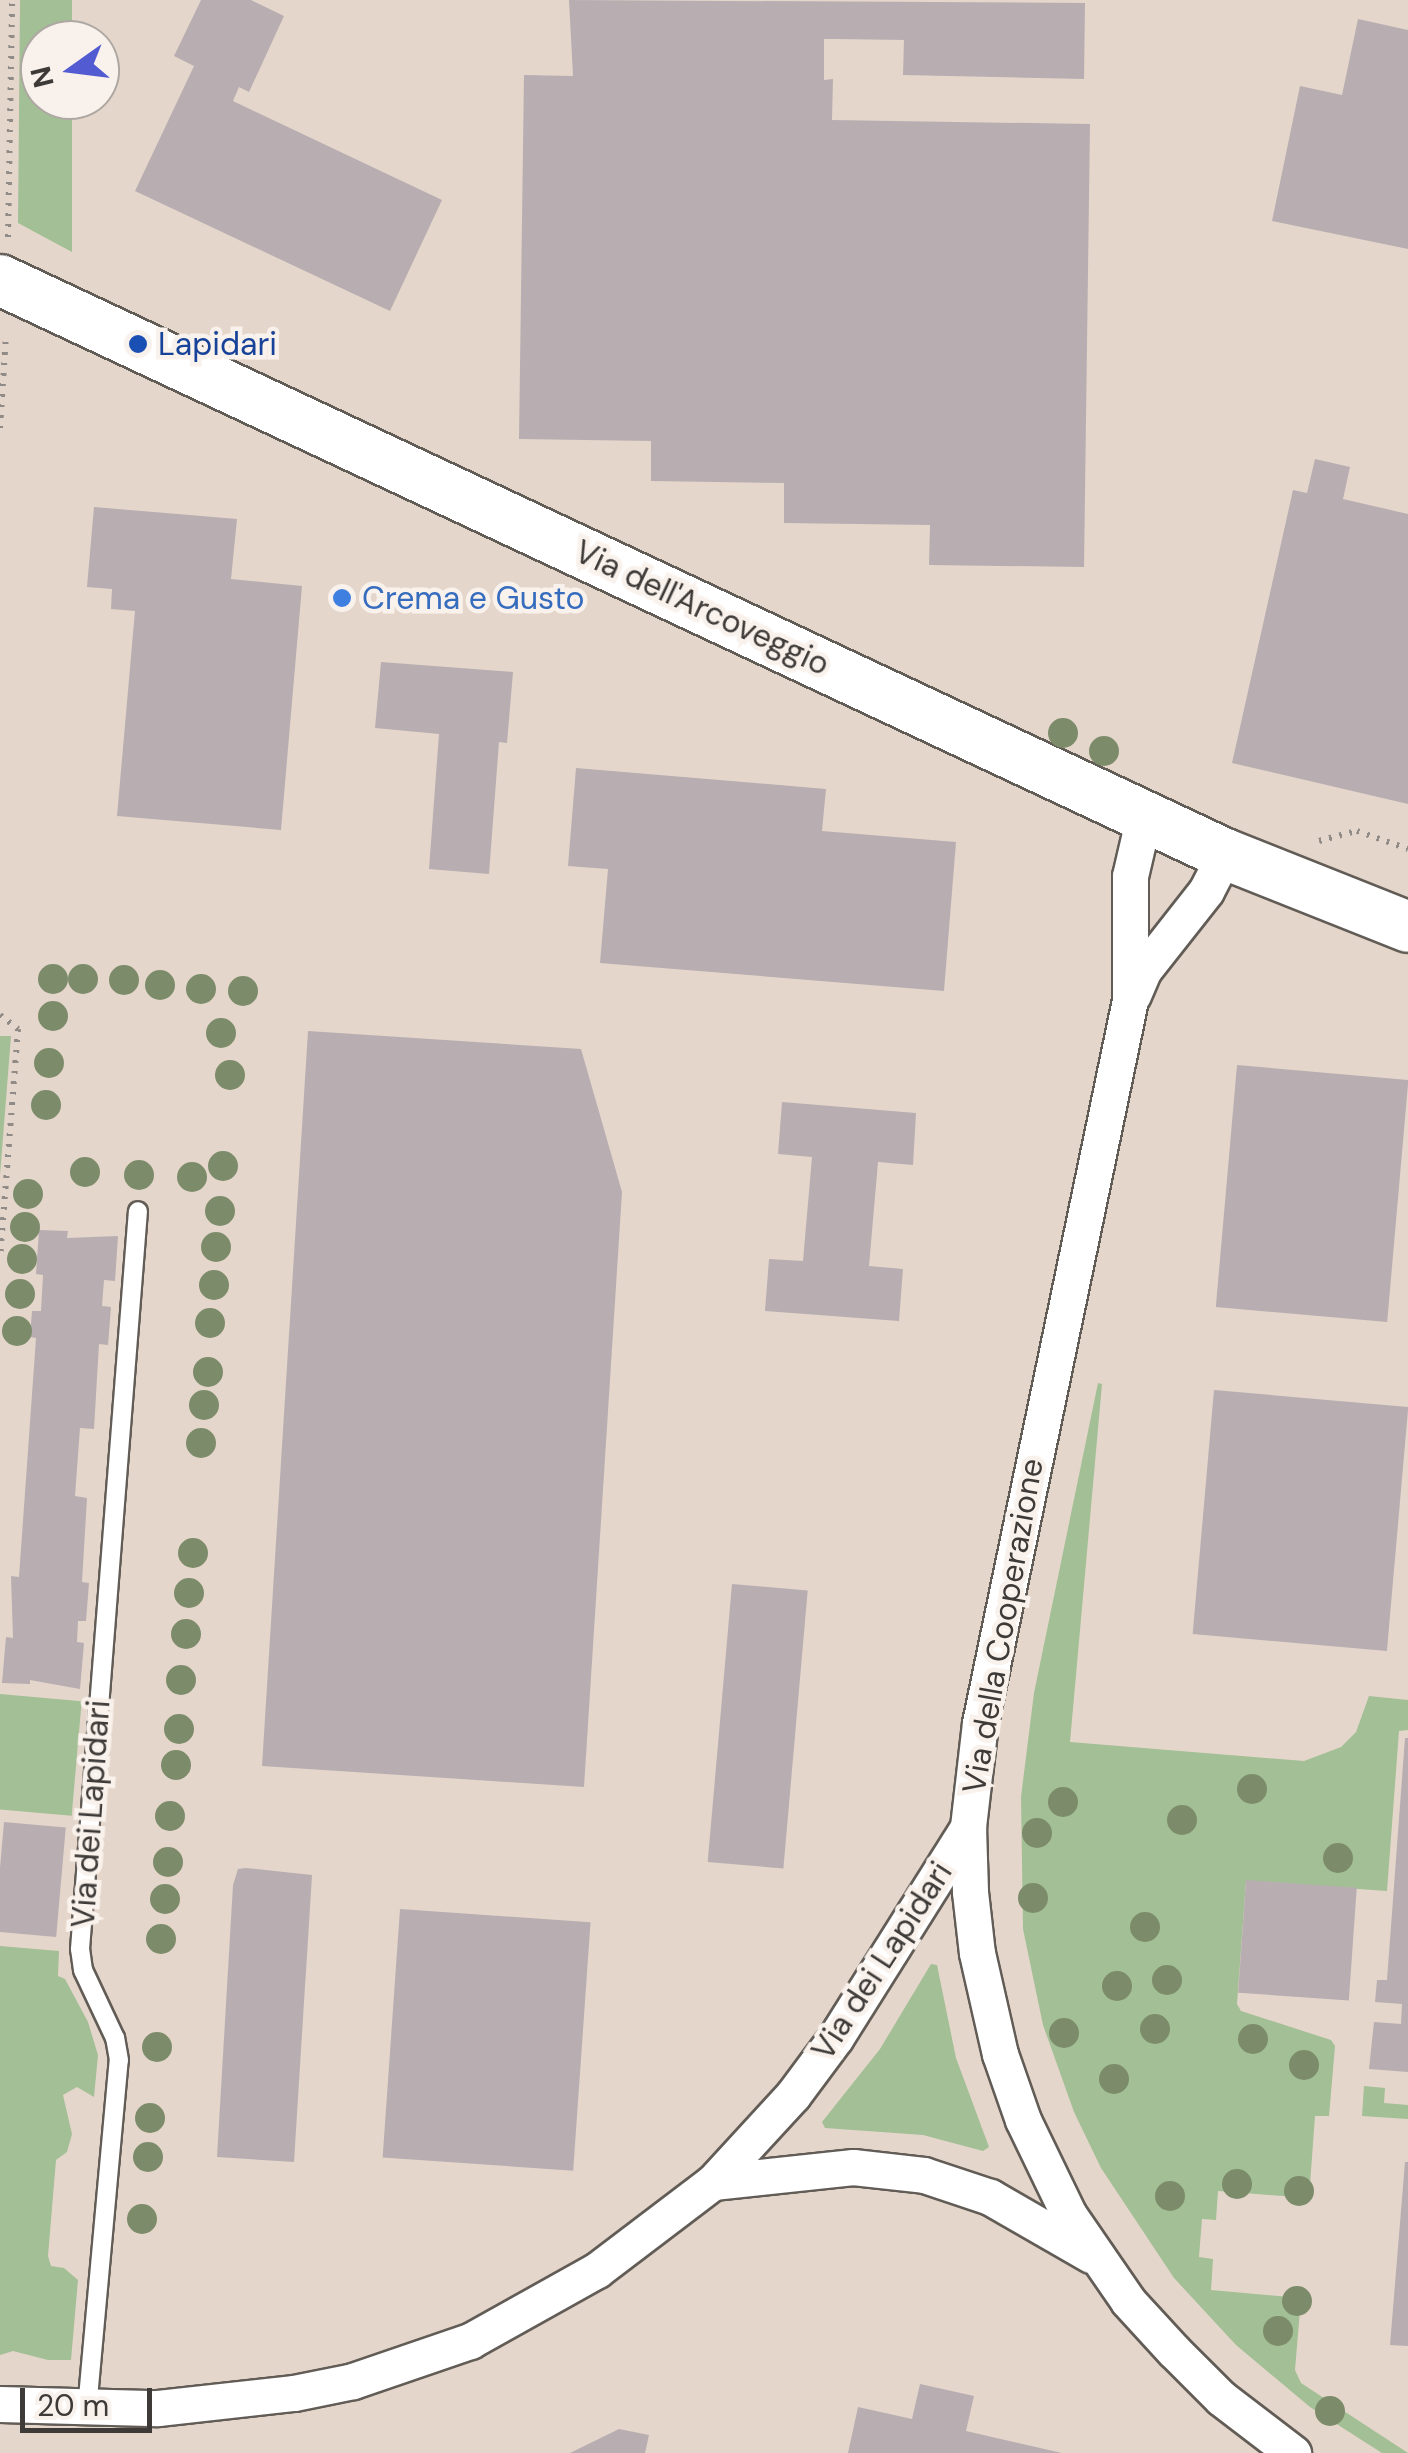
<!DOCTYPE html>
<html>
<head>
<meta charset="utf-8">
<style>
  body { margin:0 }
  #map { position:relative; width:1408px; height:2453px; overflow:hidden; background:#ece4de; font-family:"DM Sans",sans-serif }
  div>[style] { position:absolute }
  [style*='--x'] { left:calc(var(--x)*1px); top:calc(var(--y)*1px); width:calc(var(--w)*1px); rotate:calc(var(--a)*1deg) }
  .built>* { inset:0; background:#e5d6cb }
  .green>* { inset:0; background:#a2bf95; transform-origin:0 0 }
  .building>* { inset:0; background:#b8aeb1; transform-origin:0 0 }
  .path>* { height:6px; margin-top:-3px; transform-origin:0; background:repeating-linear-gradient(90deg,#908b87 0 2.5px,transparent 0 10.5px) }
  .roads { filter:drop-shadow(2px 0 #625c56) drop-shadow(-2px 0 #625c56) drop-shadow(0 2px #625c56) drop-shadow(0 -2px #625c56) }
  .lane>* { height:18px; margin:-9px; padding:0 9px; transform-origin:9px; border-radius:9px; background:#fff }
  .street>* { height:35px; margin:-17.5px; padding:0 17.5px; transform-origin:17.5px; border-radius:17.5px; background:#fff }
  .secondary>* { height:50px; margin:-25px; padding:0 25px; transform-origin:25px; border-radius:25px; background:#fff }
  .trees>* { width:30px; height:30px; margin:-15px; border-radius:50%; background:#7c8c6a }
  .dots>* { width:28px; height:28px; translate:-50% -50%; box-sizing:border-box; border:5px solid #f9f1eb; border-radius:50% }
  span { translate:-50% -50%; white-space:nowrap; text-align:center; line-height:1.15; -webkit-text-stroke:9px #f9f1eb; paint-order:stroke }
  .transit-label { font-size:32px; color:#164399 }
  .left { translate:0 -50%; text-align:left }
  .shop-label { font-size:32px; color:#366cbe }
  .street-label { font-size:32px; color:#3d3a38 }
  .north { position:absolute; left:20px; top:20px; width:100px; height:100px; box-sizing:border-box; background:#f9f1eb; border:2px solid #aea8a3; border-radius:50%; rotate:256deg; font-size:28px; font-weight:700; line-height:40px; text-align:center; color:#3d3a38 }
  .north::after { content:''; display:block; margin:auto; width:35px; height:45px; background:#535bd2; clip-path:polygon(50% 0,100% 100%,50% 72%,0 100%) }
  .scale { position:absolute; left:20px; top:2388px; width:132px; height:45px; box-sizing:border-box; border:5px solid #3d3a38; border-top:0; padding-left:12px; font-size:30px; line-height:35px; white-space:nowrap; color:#3d3a38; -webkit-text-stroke:8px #f9f1eb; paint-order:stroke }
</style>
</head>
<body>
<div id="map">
  <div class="built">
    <i style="clip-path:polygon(evenodd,0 0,1408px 0,1408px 2453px,0 2453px,0 0,40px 40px,100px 40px,100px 100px,40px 100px,40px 40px)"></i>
  </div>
  <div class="green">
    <i style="clip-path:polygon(20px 0,72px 0,72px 40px,40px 40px,40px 100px,72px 100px,72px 252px,18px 223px)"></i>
    <i style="clip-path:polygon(0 1036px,11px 1036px,0 1175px)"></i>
    <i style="clip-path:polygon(1098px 1383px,1102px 1384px,1070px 1742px,1304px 1761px,1341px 1747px,1356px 1732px,1369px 1696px,1408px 1700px,1408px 1730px,1399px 1731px,1387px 1891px,1246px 1881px,1237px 2004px,1241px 2011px,1331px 2040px,1335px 2046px,1329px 2116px,1315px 2116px,1309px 2198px,1218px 2191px,1216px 2220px,1202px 2219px,1199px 2257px,1213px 2259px,1211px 2290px,1301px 2298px,1295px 2370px,1301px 2383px,1408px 2453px,1382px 2453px,1310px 2407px,1236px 2345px,1174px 2278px,1101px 2168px,1074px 2112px,1043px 2025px,1023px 1929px,1021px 1797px,1034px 1693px)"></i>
    <i style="left:0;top:1694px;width:82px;height:115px;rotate:5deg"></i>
    <i style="clip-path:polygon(0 1946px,59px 1951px,58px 1976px,65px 1979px,88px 2022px,98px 2055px,94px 2097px,77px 2087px,63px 2095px,72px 2134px,67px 2152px,56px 2160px,48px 2256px,51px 2266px,64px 2268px,78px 2280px,71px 2360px,48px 2360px,13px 2351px,0 2355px)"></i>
    <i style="clip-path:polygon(931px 1964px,937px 1965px,956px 2058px,989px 2147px,983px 2151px,923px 2135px,825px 2128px,822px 2122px,880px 2049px)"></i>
    <i style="clip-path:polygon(1364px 2086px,1385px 2088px,1384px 2103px,1408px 2105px,1408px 2119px,1362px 2116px)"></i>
  </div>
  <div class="building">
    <i style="clip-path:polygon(201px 0,251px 0,284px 16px,249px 92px,239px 87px,233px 101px,442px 200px,390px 311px,135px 191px,194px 66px,174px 56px)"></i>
    <i style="clip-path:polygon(569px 0,1085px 3px,1084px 79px,903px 75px,904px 40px,836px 39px,824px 39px,824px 80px,833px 79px,832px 120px,1090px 124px,1084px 567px,929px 565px,930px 525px,784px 523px,784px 483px,651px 481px,651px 441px,519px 439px,524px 75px,573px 76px)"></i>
    <i style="clip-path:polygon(1358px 19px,1408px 30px,1408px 249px,1272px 221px,1300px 86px,1342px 95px)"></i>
    <i style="clip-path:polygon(1315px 459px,1350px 467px,1343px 499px,1408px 514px,1408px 804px,1232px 763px,1293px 490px,1307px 493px)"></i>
    <i style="clip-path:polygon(94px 507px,237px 519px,231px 579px,302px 586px,281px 830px,117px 816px,135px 611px,111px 609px,112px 589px,87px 587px)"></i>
    <i style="clip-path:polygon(381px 662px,513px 672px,507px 743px,499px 742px,489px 874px,429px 869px,439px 734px,375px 728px)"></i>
    <i style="clip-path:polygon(576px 768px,826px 789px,822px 831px,956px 842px,944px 991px,600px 963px,608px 869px,568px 866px)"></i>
    <i style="clip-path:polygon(308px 1031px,581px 1049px,622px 1192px,584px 1787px,262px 1766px)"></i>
    <i style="left:1237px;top:1065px;width:172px;height:243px;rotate:5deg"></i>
    <i style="clip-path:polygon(782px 1102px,916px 1113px,913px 1165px,878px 1162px,869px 1266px,903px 1269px,899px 1321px,765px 1311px,769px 1259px,803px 1261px,812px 1157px,778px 1154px)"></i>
    <i style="clip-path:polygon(39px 1230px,68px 1231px,67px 1238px,118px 1236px,115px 1281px,104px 1280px,102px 1306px,111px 1307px,108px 1345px,99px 1344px,94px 1429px,80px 1428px,75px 1496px,87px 1498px,82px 1582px,89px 1583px,86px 1621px,78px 1621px,77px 1642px,84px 1643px,80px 1689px,30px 1680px,30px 1684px,2px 1683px,6px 1637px,13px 1638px,11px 1576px,19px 1577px,36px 1338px,30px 1337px,32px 1311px,41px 1311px,43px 1275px,36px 1274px)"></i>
    <i style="left:1214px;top:1390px;width:195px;height:245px;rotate:5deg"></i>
    <i style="left:732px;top:1584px;width:76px;height:279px;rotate:5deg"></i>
    <i style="clip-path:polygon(1405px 1738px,1408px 1738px,1408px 2072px,1369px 2069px,1374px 2022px,1401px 2024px,1402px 2004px,1375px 2002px,1377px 1980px,1387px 1980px)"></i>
    <i style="left:4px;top:1822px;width:62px;height:110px;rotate:5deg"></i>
    <i style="clip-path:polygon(246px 1868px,312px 1875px,294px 2162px,217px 2157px,233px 1885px,238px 1869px)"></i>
    <i style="left:1246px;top:1880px;width:111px;height:113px;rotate:4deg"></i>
    <i style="left:400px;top:1909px;width:191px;height:249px;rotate:4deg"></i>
    <i style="clip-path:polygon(1405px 2162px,1408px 2162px,1408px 2346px,1390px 2345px)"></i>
    <i style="clip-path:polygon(920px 2384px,974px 2396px,966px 2431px,1062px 2453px,848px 2453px,858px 2407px,912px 2419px)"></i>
    <i style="clip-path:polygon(619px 2429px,649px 2435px,645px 2453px,570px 2453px)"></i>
  </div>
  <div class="path">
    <i style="--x:8;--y:237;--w:237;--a:-89"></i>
    <i style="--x:0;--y:428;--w:93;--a:-86.3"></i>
    <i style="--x:1319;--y:841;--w:39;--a:-15"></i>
    <i style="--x:1357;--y:831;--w:54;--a:19.4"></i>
    <i style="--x:0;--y:1015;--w:23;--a:38"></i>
    <i style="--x:18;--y:1029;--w:229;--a:94.5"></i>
  </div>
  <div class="roads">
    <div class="lane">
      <i style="--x:87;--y:2409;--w:350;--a:-84.8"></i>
      <i style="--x:119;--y:2060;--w:22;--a:-100"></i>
      <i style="--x:115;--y:2038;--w:75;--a:-115.2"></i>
      <i style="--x:83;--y:1970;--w:21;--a:-98"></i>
      <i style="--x:80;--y:1949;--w:740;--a:-85.51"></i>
    </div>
    <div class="street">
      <i style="--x:1144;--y:816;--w:62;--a:103.1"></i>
      <i style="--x:1130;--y:876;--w:124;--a:90"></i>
      <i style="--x:1130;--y:1000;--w:738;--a:101.72"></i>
      <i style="--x:980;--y:1723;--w:105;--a:96.6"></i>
      <i style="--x:968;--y:1827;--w:65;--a:88.2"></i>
      <i style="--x:970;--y:1892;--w:61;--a:83.5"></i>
      <i style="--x:977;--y:1953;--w:104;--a:77.2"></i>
      <i style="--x:1000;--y:2054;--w:70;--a:70.8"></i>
      <i style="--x:1023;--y:2120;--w:106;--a:64.2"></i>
      <i style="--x:1069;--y:2215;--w:104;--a:55.5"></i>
      <i style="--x:1128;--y:2301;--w:68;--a:47.4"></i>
      <i style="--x:1174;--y:2351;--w:66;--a:45"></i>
      <i style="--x:1221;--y:2398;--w:91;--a:37.4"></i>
      <i style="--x:1133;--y:995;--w:26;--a:-67"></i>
      <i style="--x:1143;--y:971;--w:102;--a:-51.8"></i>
      <i style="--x:1206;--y:891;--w:42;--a:-62.8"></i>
      <i style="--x:713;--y:2182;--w:141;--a:-6.1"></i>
      <i style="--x:853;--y:2167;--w:71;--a:6.4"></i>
      <i style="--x:924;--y:2175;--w:70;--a:18.4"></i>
      <i style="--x:990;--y:2197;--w:116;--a:29.9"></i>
      <i style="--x:0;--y:2404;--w:158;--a:1.5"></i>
      <i style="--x:158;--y:2408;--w:137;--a:-6.3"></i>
      <i style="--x:294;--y:2393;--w:60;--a:-11.5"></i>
      <i style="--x:353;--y:2381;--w:124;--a:-18.9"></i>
      <i style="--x:470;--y:2341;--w:145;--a:-29.2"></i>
      <i style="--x:597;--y:2270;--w:146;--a:-37.2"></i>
      <i style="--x:713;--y:2182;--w:118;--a:-47.4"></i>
      <i style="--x:793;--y:2095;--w:72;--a:-53.4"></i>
      <i style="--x:836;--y:2037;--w:248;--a:-57.8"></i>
    </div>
    <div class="secondary">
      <i style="--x:0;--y:280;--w:1353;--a:25.11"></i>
      <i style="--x:1225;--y:854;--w:197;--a:21.7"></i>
    </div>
  </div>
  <div class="trees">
    <i style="left:1063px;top:733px"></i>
    <i style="left:1104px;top:751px"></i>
    <i style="left:53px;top:979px"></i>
    <i style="left:83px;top:979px"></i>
    <i style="left:124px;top:980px"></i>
    <i style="left:160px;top:985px"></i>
    <i style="left:201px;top:989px"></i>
    <i style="left:243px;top:991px"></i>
    <i style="left:53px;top:1016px"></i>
    <i style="left:221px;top:1033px"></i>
    <i style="left:49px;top:1063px"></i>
    <i style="left:230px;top:1075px"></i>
    <i style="left:46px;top:1105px"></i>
    <i style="left:223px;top:1166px"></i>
    <i style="left:85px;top:1172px"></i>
    <i style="left:139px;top:1175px"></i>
    <i style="left:192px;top:1177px"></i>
    <i style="left:28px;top:1194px"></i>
    <i style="left:220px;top:1211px"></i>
    <i style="left:25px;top:1227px"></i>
    <i style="left:216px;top:1247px"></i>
    <i style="left:22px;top:1259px"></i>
    <i style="left:214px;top:1285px"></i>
    <i style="left:20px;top:1294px"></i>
    <i style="left:210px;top:1323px"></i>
    <i style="left:17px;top:1331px"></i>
    <i style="left:208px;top:1372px"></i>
    <i style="left:204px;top:1405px"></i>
    <i style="left:201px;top:1443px"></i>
    <i style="left:193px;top:1553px"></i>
    <i style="left:189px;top:1593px"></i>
    <i style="left:186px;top:1634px"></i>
    <i style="left:181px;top:1680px"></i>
    <i style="left:179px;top:1729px"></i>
    <i style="left:176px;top:1765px"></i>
    <i style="left:1252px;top:1789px"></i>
    <i style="left:1063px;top:1802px"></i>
    <i style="left:170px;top:1816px"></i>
    <i style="left:1182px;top:1820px"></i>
    <i style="left:1037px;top:1833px"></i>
    <i style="left:1338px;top:1858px"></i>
    <i style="left:168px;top:1862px"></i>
    <i style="left:1033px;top:1898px"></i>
    <i style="left:165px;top:1899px"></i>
    <i style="left:1145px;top:1927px"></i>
    <i style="left:161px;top:1939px"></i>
    <i style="left:1167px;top:1980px"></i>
    <i style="left:1117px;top:1986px"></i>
    <i style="left:1155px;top:2029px"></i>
    <i style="left:1064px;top:2033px"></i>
    <i style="left:1253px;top:2039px"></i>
    <i style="left:157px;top:2047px"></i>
    <i style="left:1304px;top:2065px"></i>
    <i style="left:1114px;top:2079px"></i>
    <i style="left:150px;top:2118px"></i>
    <i style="left:148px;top:2157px"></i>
    <i style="left:1237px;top:2184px"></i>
    <i style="left:1299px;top:2191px"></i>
    <i style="left:1170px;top:2196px"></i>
    <i style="left:142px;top:2219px"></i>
    <i style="left:1297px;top:2301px"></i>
    <i style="left:1278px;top:2331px"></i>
    <i style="left:1330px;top:2411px"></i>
  </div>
  <div class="dots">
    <i style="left:138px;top:344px;background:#1a4fb4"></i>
    <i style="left:342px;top:598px;background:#3f7fe0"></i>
  </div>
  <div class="transit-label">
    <span class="left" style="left:158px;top:344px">Lapidari</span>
  </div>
  <div class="shop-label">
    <span class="left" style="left:362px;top:598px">Crema e Gusto</span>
  </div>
  <div class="street-label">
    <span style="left:702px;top:608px;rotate:25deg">Via dell'Arcoveggio</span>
    <span style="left:1003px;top:1626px;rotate:-80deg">Via della Cooperazione</span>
    <span style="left:91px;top:1814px;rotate:-86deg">Via dei Lapidari</span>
    <span style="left:882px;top:1961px;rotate:-57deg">Via dei Lapidari</span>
  </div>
  <div class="north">N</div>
  <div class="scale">20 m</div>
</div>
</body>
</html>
